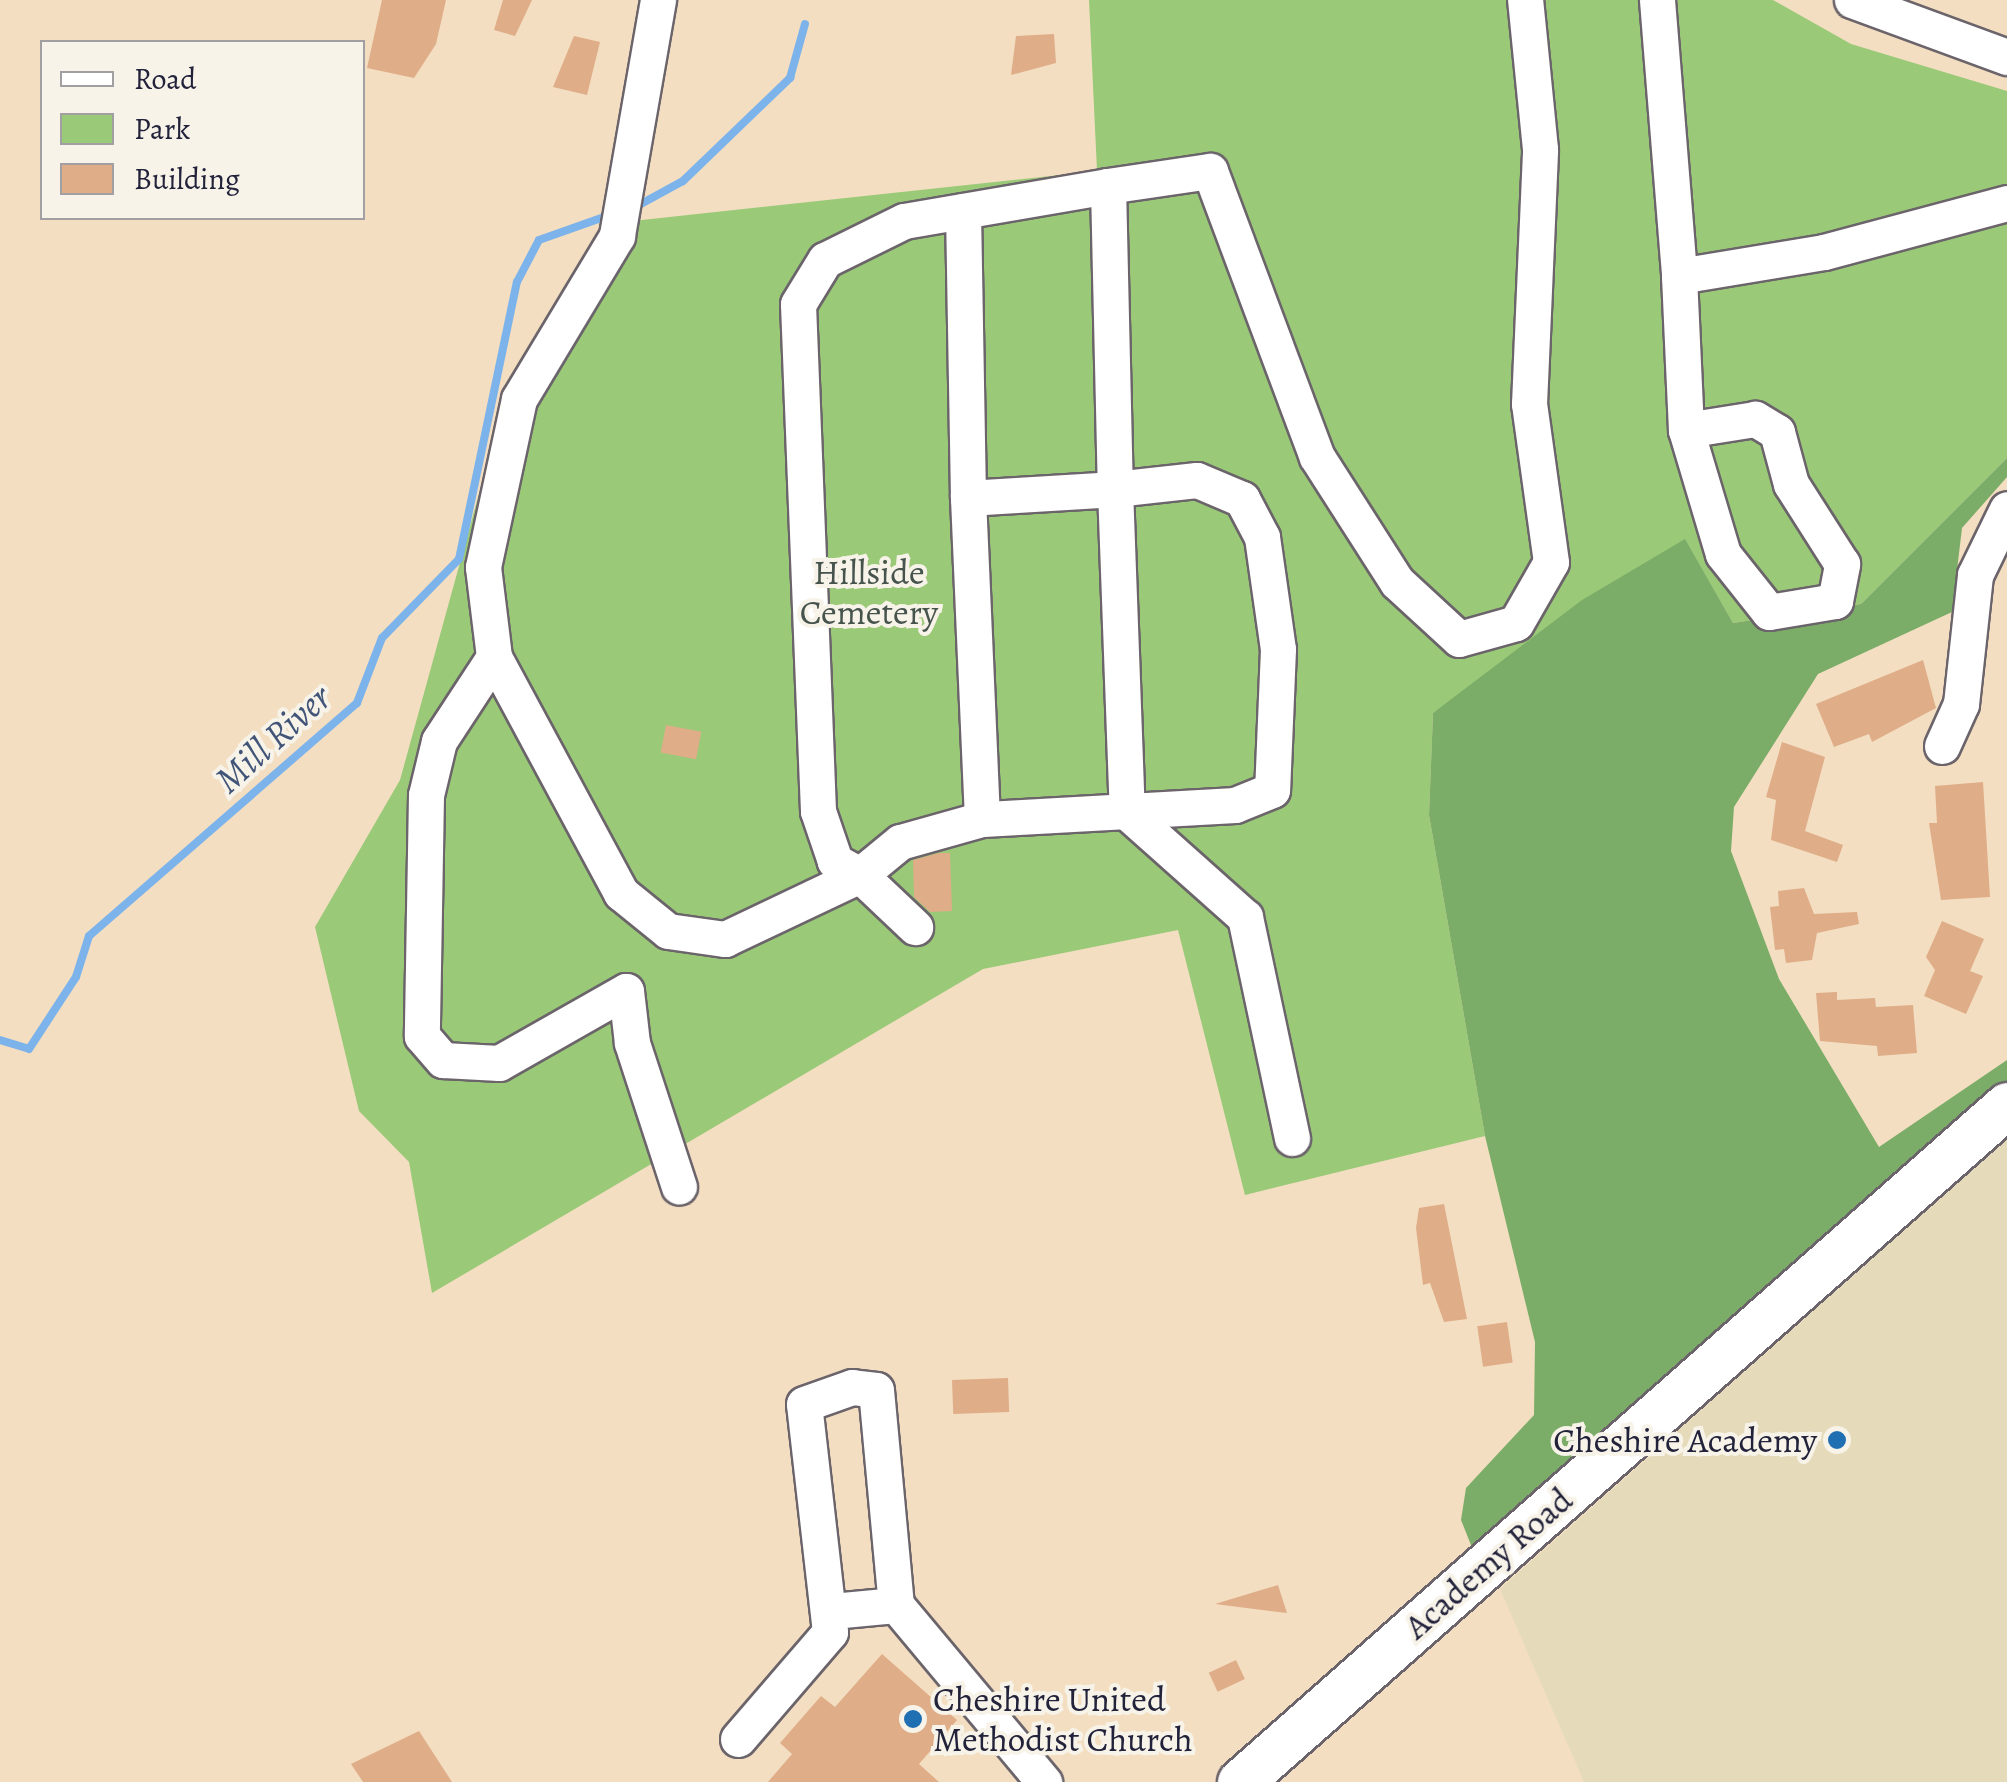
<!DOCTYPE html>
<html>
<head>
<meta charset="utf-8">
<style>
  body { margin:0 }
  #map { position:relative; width:2007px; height:1782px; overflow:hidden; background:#f3dec1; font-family:Alegreya,serif }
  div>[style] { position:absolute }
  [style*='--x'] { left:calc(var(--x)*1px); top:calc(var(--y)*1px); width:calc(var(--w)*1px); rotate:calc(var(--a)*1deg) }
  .built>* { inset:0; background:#e5dbba }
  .green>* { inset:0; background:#9ac978 }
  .forest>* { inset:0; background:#7bad68 }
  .stream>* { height:8px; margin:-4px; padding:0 4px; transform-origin:4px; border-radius:4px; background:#7cb3eb }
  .building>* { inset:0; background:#dfad88; transform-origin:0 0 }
  .roads { filter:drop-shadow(2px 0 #6b646a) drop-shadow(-2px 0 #6b646a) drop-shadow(0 2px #6b646a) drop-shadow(0 -2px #6b646a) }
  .minor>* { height:35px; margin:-17.5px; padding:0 17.5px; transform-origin:17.5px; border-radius:17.5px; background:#fff }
  .major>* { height:45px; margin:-22.5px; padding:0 22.5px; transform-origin:22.5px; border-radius:22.5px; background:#fff }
  .dots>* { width:28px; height:28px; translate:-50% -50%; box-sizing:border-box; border:5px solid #f7f3e8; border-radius:50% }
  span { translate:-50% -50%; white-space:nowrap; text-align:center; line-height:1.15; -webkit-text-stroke:8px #f7f3e8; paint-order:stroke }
  .park-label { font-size:35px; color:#46544d }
  .poi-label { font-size:35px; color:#22223b }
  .right { translate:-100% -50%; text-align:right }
  .left { translate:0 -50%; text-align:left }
  .street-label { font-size:35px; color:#22223b }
  .water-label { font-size:38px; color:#425579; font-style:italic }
  .legend { position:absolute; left:40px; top:40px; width:325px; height:180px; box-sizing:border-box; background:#f7f3e8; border:2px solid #a29fa3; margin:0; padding:12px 18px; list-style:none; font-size:30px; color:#22223b }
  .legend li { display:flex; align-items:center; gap:20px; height:50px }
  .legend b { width:50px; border:2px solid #a29fa3 }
</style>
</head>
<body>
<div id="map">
  <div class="built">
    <i style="clip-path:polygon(2007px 1139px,2007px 1782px,1584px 1782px,1500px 1589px)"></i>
  </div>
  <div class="green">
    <i style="clip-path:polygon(1089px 0,1773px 0,1851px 44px,2007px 91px,2007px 458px,1861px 604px,1733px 623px,1685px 540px,1433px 713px,1429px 815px,1485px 1136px,1245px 1195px,1178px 930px,983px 969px,432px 1293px,409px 1162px,359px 1111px,315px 927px,400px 780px,509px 385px,605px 224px,1097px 171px)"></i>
  </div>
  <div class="forest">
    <i style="clip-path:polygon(2007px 458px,2007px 477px,1962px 528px,1952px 612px,1818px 674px,1734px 807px,1731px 851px,1779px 979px,1879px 1147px,2007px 1060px,2007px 1083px,1473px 1550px,1461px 1520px,1466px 1488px,1534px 1415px,1535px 1342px,1485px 1136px,1429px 815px,1433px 713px,1582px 600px,1685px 539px,1733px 623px,1861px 604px)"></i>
  </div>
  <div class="stream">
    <i style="--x:639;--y:205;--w:50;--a:-28.6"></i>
    <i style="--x:683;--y:181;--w:149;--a:-43.9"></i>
    <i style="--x:790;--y:78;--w:56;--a:-74.5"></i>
    <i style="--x:0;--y:1040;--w:30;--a:17"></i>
    <i style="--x:29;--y:1049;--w:86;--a:-56.9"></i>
    <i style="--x:76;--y:977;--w:43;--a:-72.4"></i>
    <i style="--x:89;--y:936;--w:355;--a:-41"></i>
    <i style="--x:357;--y:703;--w:70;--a:-69"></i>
    <i style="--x:382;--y:638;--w:110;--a:-45.7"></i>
    <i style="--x:459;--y:559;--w:283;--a:-78.2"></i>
    <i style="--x:517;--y:282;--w:47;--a:-62.4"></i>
    <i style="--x:539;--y:240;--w:72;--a:-19.4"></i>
  </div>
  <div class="building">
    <i style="clip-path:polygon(382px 0,446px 0,436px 44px,414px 78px,367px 68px)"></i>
    <i style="clip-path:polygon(503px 0,532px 0,515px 36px,494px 30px)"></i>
    <i style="clip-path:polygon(1054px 34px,1056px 63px,1011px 75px,1016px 36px)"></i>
    <i style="clip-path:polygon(574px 36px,600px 42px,587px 95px,553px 87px)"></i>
    <i style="clip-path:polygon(1923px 660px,1936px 708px,1872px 742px,1869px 734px,1834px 747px,1816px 704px)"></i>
    <i style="left:666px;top:725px;width:36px;height:28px;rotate:11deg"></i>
    <i style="clip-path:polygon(1782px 742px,1825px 757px,1805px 831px,1843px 845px,1837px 862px,1771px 840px,1776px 800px,1766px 797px)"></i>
    <i style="clip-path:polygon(1983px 782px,1990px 897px,1941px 900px,1929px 823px,1937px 823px,1935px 786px)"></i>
    <i style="clip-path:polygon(939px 853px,950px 853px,952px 911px,930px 912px,914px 897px,913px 860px)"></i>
    <i style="clip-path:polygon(1804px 888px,1814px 914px,1857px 912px,1859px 924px,1817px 933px,1812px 960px,1786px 963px,1784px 949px,1775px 950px,1770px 907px,1779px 906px,1778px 891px)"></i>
    <i style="clip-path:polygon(1942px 921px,1984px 939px,1970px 971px,1983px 976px,1966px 1014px,1924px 996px,1935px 970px,1926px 957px)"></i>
    <i style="clip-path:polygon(1837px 992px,1837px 1000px,1875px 998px,1876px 1007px,1913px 1005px,1917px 1053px,1878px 1056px,1877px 1046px,1820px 1041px,1816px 993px)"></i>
    <i style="clip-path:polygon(1444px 1204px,1467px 1319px,1444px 1322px,1430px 1283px,1423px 1285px,1416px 1228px,1419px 1208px)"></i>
    <i style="left:1507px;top:1322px;width:41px;height:30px;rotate:82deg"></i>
    <i style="left:1008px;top:1378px;width:34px;height:56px;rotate:88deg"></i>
    <i style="clip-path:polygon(1278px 1585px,1287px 1613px,1215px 1604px)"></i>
    <i style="clip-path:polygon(882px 1654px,957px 1720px,919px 1764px,939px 1782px,768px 1782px,792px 1754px,780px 1743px,821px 1696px,835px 1707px)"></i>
    <i style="left:1236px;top:1660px;width:21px;height:30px;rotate:65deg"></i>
    <i style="clip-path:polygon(419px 1731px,452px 1782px,363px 1782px,351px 1764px)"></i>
  </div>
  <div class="roads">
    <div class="minor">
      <i style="--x:658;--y:0;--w:240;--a:99.9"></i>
      <i style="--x:617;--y:236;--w:190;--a:121"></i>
      <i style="--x:519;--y:399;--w:172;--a:102.1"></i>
      <i style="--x:483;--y:567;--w:91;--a:83"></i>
      <i style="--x:494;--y:657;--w:268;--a:61.7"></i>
      <i style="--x:621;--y:893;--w:60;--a:39"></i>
      <i style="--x:668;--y:931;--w:58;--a:8"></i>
      <i style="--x:725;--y:939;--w:149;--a:-25.4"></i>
      <i style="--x:860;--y:875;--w:76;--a:43.4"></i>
      <i style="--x:1657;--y:0;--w:277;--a:85.4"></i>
      <i style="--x:1679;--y:276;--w:147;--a:-9.4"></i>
      <i style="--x:1824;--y:252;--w:189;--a:-15"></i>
      <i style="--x:1852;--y:0;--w:165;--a:20.2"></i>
      <i style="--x:1108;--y:186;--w:303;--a:88.7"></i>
      <i style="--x:1115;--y:489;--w:82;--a:-6.3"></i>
      <i style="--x:1197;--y:480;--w:49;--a:22.9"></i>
      <i style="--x:1242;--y:499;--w:43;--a:62.2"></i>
      <i style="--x:1262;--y:537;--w:113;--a:81.9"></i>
      <i style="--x:1278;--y:649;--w:141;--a:92.4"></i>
      <i style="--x:1272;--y:790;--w:40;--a:158"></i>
      <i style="--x:1235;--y:805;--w:253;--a:176.8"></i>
      <i style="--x:982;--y:819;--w:85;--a:164.3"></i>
      <i style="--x:900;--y:842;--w:52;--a:140.5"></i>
      <i style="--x:860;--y:875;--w:29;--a:-151"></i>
      <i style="--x:835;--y:861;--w:53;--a:-108.8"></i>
      <i style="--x:818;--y:811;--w:507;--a:-92.26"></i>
      <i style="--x:798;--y:304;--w:52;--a:-58.5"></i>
      <i style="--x:825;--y:260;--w:88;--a:-26.3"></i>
      <i style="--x:904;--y:221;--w:207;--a:-9.7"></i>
      <i style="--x:1108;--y:186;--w:103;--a:-8.4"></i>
      <i style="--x:1210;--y:171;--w:305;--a:69.5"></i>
      <i style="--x:1317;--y:457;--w:148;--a:57.4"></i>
      <i style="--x:1397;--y:582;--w:84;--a:42.6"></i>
      <i style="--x:1459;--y:639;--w:59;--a:-15.7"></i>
      <i style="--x:1516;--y:623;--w:70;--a:-60.2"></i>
      <i style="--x:1551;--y:562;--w:160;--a:-97.9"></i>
      <i style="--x:1529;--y:404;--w:255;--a:-87.5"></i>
      <i style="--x:1540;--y:149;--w:150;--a:-95.7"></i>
      <i style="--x:963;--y:211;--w:287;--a:89"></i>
      <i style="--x:968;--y:498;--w:147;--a:-3.5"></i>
      <i style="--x:1115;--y:489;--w:323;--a:87.9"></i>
      <i style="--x:1127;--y:812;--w:158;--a:41.7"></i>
      <i style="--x:1245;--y:917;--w:226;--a:78"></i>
      <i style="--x:1679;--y:276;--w:154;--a:87.4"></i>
      <i style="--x:1686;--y:430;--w:129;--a:73.4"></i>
      <i style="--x:1723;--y:554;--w:74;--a:51.6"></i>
      <i style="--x:1769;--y:612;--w:67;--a:-9.5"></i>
      <i style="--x:1835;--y:601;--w:38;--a:-79"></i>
      <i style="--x:1842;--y:564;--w:95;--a:-122.5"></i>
      <i style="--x:1791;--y:484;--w:54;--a:-105.1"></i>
      <i style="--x:1777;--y:432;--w:26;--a:-149"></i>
      <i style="--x:1755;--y:419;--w:70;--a:170.9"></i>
      <i style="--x:968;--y:498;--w:321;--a:87.5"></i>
      <i style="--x:494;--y:657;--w:100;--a:123.2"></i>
      <i style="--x:439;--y:741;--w:56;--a:103.5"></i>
      <i style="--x:426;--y:795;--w:241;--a:91"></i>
      <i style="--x:422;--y:1036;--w:32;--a:49"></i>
      <i style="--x:443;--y:1060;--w:56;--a:3.1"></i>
      <i style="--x:499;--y:1063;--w:146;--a:-29.6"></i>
      <i style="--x:626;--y:991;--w:52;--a:83.4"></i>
      <i style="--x:632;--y:1043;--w:151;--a:71.9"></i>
      <i style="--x:1942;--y:746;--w:46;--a:-65.7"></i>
      <i style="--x:1961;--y:704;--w:130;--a:-83.8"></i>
      <i style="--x:1975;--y:575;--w:73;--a:-64.1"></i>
      <i style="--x:832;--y:1611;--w:64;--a:-5.4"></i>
      <i style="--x:738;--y:1739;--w:141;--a:-49.3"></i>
      <i style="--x:830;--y:1632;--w:229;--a:-96.5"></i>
      <i style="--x:804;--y:1404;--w:51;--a:-19.5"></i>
      <i style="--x:852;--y:1387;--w:24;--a:7"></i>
      <i style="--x:876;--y:1390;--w:216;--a:84.7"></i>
      <i style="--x:896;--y:1605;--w:231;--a:50.1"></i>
    </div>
    <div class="major">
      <i style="--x:1240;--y:1782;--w:1023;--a:-41.43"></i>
    </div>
  </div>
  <div class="dots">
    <i style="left:1837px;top:1440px;background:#1f6fb2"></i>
    <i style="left:913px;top:1719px;background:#1f6fb2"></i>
  </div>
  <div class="park-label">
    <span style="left:869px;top:592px">Hillside<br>Cemetery</span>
  </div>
  <div class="poi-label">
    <span class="right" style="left:1817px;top:1440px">Cheshire Academy</span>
    <span class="left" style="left:933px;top:1719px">Cheshire United<br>Methodist Church</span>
  </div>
  <div class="street-label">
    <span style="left:1488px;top:1563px;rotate:-41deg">Academy Road</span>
  </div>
  <div class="water-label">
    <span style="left:273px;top:739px;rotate:-42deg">Mill River</span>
  </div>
  <ul class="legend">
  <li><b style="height:12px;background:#fff"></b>Road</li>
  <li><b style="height:28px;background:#9ac978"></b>Park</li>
  <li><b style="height:28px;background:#dfad88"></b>Building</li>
  </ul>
</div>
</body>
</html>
